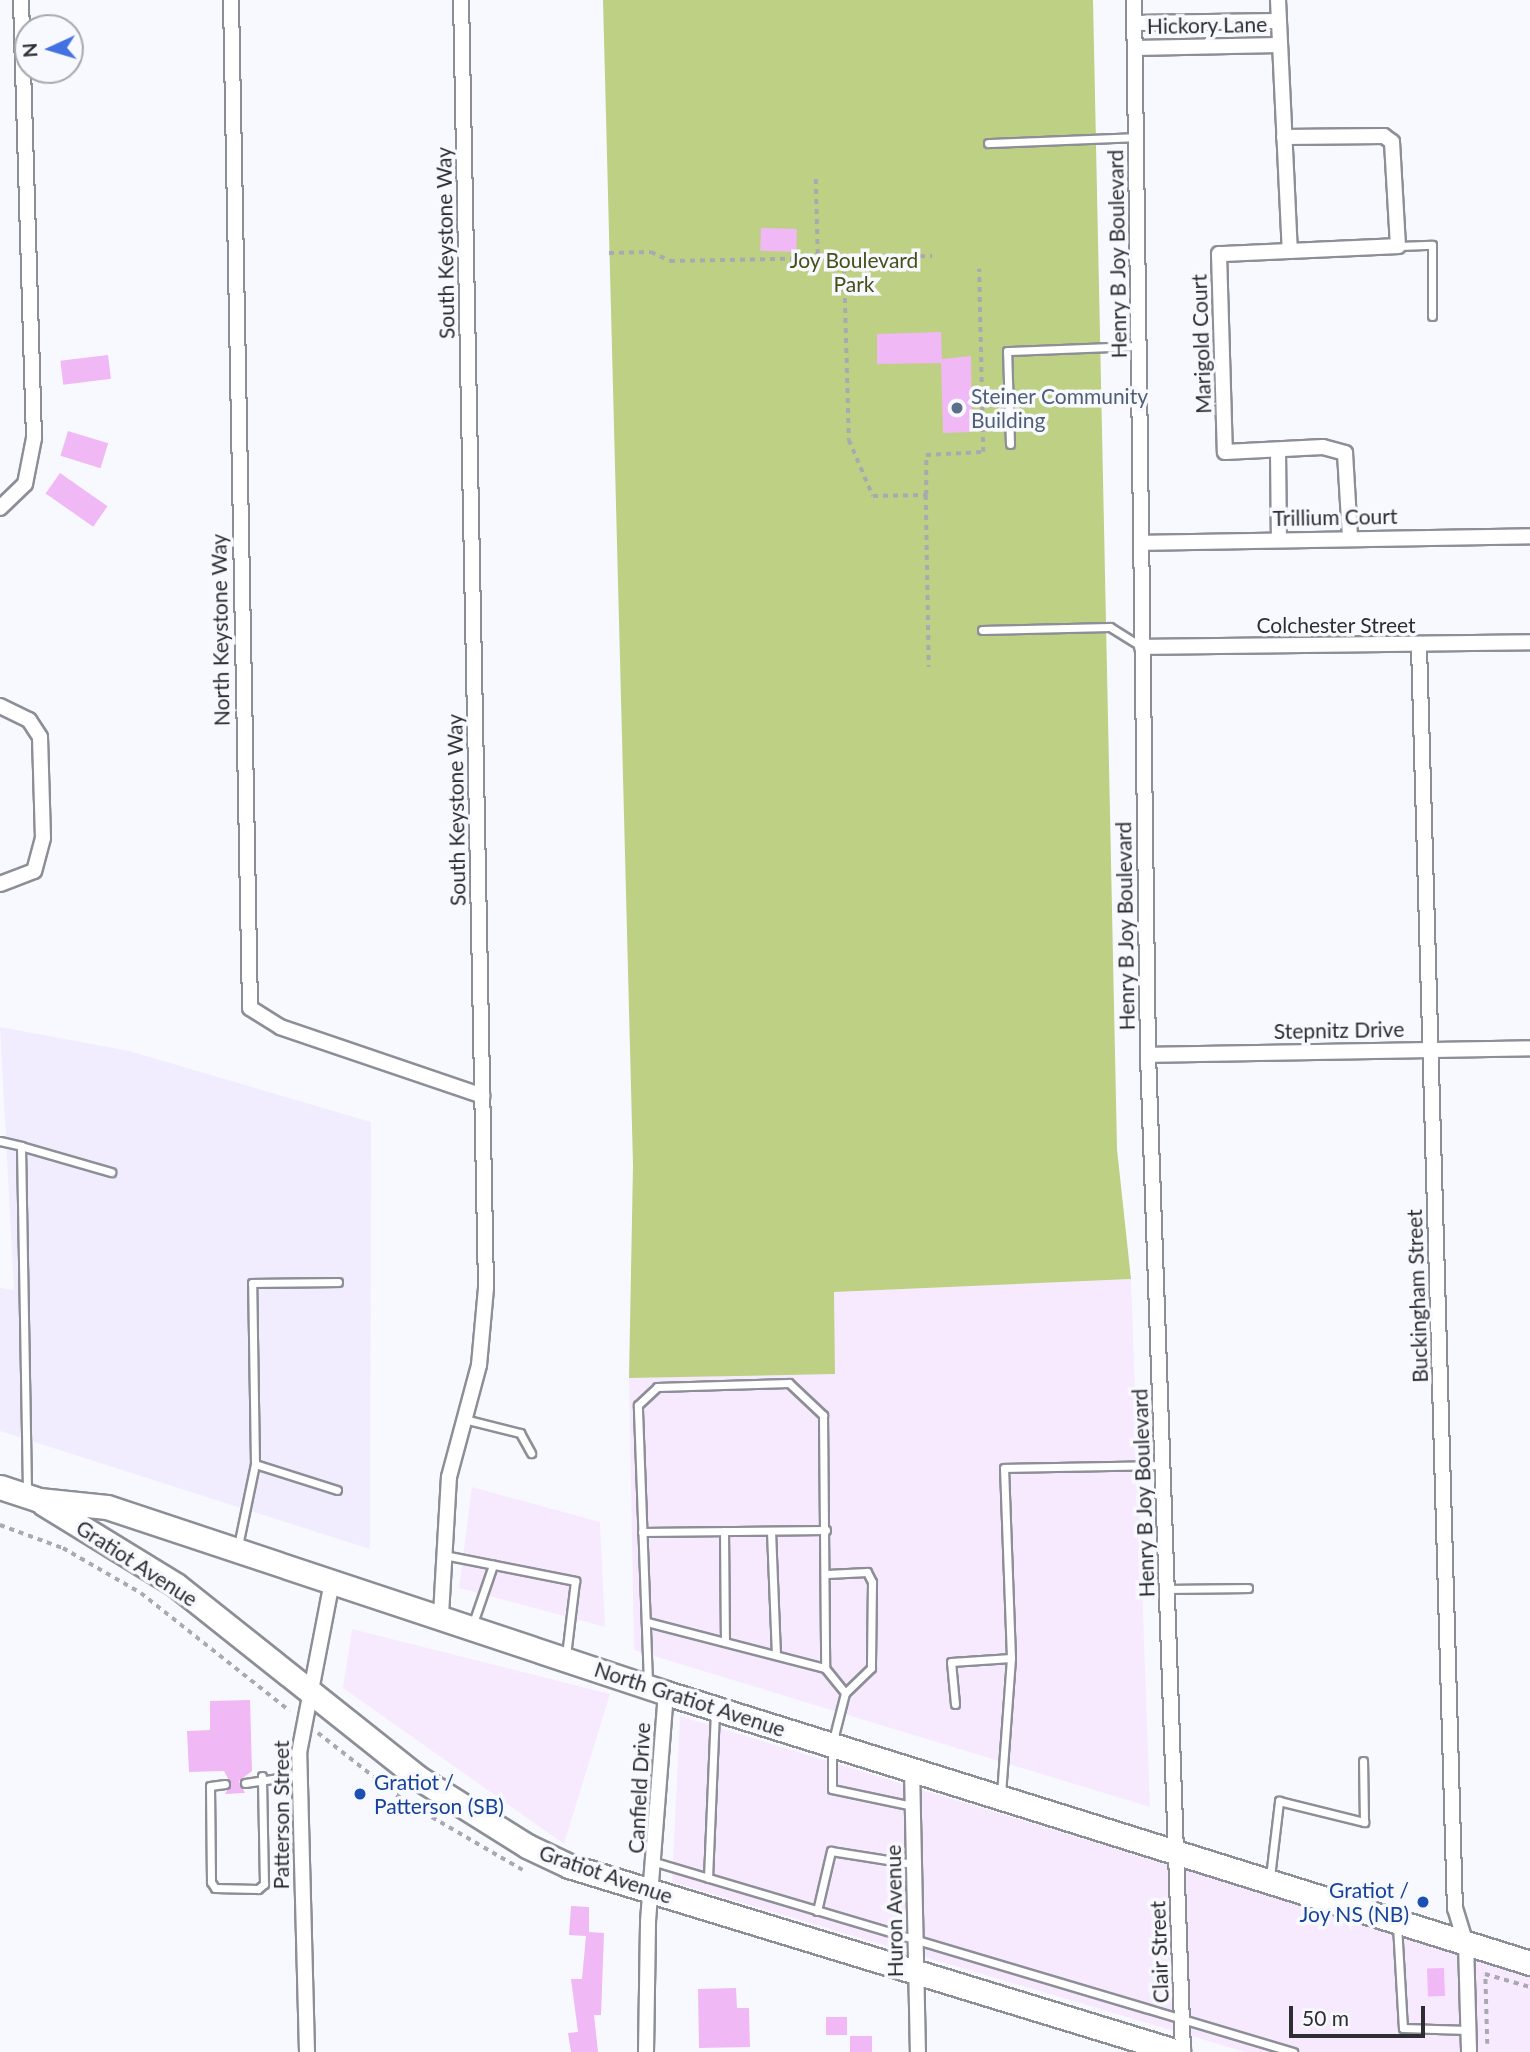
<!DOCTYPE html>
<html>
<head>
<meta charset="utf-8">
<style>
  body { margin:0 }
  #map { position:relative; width:1530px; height:2052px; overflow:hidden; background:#f8f9ff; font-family:Lato,sans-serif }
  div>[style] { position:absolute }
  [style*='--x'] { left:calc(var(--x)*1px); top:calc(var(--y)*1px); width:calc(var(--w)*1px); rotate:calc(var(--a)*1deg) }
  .commercial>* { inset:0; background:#f8eafe }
  .industrial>* { inset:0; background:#f1ecfe }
  .green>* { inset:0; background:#bdd084 }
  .building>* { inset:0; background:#f0b8f5; transform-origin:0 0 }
  .path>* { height:3.5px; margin-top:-1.75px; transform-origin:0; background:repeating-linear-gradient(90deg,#a9aaaf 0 5px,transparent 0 10px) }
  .roads { filter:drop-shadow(2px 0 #8d8f97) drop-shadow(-2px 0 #8d8f97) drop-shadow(0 2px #8d8f97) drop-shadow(0 -2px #8d8f97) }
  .lane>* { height:7px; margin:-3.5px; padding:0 3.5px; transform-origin:3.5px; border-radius:3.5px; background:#fff }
  .street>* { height:14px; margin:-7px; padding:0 7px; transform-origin:7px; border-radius:7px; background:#fff }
  .primary>* { height:23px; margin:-11.5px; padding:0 11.5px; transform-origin:11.5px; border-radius:11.5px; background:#fff }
  .dots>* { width:19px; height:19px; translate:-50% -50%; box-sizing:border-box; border:4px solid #f8f9ff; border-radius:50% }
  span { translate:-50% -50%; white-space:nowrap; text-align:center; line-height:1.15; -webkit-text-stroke:7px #f8f9ff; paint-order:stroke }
  .street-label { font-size:21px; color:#2e2e32 }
  .park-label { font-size:21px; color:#45511a }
  .service-label { font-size:21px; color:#4e5e75 }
  .left { translate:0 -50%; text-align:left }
  .transit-label { font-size:21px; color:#164399 }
  .right { translate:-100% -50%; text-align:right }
  .north { position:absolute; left:14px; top:14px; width:70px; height:70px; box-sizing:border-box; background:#f8f9ff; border:2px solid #a7a8ad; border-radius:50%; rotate:266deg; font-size:19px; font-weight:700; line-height:28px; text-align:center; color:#2e2e32 }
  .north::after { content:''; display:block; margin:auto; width:24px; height:32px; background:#4371e2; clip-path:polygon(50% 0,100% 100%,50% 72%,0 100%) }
  .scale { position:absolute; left:1289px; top:2006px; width:136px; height:32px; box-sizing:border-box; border:4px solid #2e2e32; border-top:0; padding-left:9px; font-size:21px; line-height:24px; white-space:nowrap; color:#2e2e32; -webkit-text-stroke:5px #f8f9ff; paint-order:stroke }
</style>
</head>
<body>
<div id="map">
  <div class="commercial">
    <i style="clip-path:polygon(1131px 1279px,1150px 1807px,634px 1650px,629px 1378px,835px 1373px,833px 1292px)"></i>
    <i style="clip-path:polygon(472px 1487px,600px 1522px,605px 1627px,459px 1588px)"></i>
    <i style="clip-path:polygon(352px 1629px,610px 1694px,564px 1844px,343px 1688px)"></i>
    <i style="clip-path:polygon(680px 1716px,1530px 1975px,1530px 2052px,1245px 2052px,672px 1882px)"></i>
  </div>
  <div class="industrial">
    <i style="clip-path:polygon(0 1027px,129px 1051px,371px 1122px,370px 1549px,0 1431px,0 1288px,14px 1290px)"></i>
  </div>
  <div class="green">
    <i style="clip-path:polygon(603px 0,1093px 0,1117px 1149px,1131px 1279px,834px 1292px,835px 1374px,629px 1378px,633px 1165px)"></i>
  </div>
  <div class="building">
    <i style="left:797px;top:229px;width:23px;height:36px;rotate:92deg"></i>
    <i style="clip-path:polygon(941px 332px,942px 359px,971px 356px,972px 432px,943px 433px,941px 363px,877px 364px,877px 334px)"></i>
    <i style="left:108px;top:355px;width:24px;height:48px;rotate:83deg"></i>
    <i style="left:68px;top:431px;width:42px;height:26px;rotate:17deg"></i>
    <i style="left:60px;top:473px;width:58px;height:25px;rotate:35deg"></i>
    <i style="clip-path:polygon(250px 1700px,252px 1771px,239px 1781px,245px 1793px,225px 1794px,231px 1784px,224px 1771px,189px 1772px,187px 1731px,210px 1730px,210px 1701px)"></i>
    <i style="clip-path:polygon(571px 1906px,589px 1907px,589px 1932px,604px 1933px,601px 2015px,594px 2015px,598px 2052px,571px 2052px,568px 2033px,578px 2032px,571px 1979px,582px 1979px,586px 1936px,569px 1935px)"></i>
    <i style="left:1444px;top:1968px;width:28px;height:17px;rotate:88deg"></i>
    <i style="clip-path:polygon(736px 1988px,737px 2008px,749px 2008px,750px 2047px,699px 2048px,698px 1989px)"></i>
    <i style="left:826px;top:2017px;width:21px;height:18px"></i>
    <i style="left:872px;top:2036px;width:16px;height:22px;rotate:90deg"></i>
  </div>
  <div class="path">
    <i style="--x:816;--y:179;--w:79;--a:88.5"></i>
    <i style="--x:609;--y:253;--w:42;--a:-1.4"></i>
    <i style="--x:651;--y:252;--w:21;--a:25"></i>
    <i style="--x:670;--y:261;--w:262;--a:-1.1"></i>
    <i style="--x:844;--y:258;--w:182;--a:88.4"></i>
    <i style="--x:849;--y:440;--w:61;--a:66.8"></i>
    <i style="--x:873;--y:496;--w:53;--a:-1.1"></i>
    <i style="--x:926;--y:495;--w:40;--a:-90"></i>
    <i style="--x:926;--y:455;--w:57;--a:-3"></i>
    <i style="--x:983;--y:452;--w:183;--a:-91.3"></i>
    <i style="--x:926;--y:495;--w:172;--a:89"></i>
    <i style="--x:0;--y:1525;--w:67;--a:20.1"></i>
    <i style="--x:63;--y:1548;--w:90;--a:30"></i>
    <i style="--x:141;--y:1593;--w:190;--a:38.4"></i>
    <i style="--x:318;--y:1733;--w:112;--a:38.1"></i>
    <i style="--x:406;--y:1802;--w:135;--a:30.2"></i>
    <i style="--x:1487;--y:2044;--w:70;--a:-91.6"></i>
    <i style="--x:1485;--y:1974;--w:47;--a:16.1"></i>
  </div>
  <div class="roads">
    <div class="lane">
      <i style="--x:988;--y:143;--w:148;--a:-2.3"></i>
      <i style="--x:1399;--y:246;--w:33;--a:-2"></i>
      <i style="--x:1432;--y:245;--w:71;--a:90"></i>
      <i style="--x:1010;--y:444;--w:93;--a:-91.8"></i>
      <i style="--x:1007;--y:351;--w:132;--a:-2.2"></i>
      <i style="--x:982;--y:630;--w:128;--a:-1.3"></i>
      <i style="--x:1110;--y:627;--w:38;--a:32"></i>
      <i style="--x:0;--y:1141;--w:22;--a:13"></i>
      <i style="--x:21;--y:1146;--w:346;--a:89"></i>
      <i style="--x:21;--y:1146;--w:94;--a:16.1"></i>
      <i style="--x:464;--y:1419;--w:58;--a:14"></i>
      <i style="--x:520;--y:1433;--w:23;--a:61"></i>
      <i style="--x:255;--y:1464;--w:86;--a:17.6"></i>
      <i style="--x:724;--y:1531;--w:111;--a:89.5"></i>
      <i style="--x:771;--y:1531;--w:124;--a:87.7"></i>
      <i style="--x:642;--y:1532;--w:184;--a:-0.6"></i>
      <i style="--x:238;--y:1546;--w:84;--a:-78.3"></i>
      <i style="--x:255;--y:1464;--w:181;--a:-90.9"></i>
      <i style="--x:252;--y:1283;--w:86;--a:-0.7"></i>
      <i style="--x:444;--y:1555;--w:134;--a:11.2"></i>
      <i style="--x:575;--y:1581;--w:75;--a:96.9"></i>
      <i style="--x:827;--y:1574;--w:40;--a:-2.9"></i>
      <i style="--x:867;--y:1572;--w:11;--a:63"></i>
      <i style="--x:872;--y:1582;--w:86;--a:90.7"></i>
      <i style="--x:871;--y:1668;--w:36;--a:136"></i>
      <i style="--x:845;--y:1693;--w:53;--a:104.3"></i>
      <i style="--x:832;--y:1744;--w:45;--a:90"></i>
      <i style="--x:832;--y:1789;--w:83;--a:11.9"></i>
      <i style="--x:1168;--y:1589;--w:80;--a:-0.7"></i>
      <i style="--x:647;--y:1622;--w:184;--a:14.5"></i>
      <i style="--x:825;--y:1668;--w:32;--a:51"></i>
      <i style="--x:472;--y:1626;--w:65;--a:-71"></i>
      <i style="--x:1011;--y:1658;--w:190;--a:-92.1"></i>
      <i style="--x:1004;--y:1468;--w:158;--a:-1.1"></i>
      <i style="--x:648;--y:1683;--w:278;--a:-92.1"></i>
      <i style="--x:638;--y:1405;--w:26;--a:-43"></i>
      <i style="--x:657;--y:1387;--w:132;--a:-1.7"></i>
      <i style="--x:789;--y:1383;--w:47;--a:43.3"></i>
      <i style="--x:823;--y:1415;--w:253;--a:89.5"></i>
      <i style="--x:955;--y:1704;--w:42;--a:-95.4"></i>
      <i style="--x:951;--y:1662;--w:60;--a:-3.8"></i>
      <i style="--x:1011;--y:1658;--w:137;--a:94.2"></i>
      <i style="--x:245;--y:1783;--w:55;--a:-8.4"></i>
      <i style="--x:225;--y:1784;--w:15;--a:172"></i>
      <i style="--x:210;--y:1786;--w:96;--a:89.4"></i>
      <i style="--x:211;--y:1882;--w:7;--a:56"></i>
      <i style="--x:215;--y:1888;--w:43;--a:1.3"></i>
      <i style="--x:258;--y:1889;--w:8;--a:-40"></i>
      <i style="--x:264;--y:1884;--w:108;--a:-91.1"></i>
      <i style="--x:655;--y:1862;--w:666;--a:16.58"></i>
      <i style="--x:1270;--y:1877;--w:77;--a:-83.2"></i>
      <i style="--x:1279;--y:1801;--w:88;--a:13.9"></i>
      <i style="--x:1364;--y:1822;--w:61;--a:-90.9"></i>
      <i style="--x:708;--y:1878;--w:166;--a:-87.6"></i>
      <i style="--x:817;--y:1911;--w:62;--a:-76.9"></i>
      <i style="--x:831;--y:1851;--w:83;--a:9"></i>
      <i style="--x:1397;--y:1925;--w:103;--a:86.7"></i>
      <i style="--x:1403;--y:2028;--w:65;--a:1.8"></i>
    </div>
    <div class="street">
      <i style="--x:231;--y:0;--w:1008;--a:88.92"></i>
      <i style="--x:250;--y:1008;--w:36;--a:32"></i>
      <i style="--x:280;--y:1027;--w:214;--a:18.8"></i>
      <i style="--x:1134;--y:0;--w:1055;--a:89.24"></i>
      <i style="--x:1148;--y:1055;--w:998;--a:87.99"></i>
      <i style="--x:1278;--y:0;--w:251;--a:87.3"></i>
      <i style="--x:1135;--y:23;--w:144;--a:-0.8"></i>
      <i style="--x:1135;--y:48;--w:144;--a:-1.2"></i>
      <i style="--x:1284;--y:137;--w:100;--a:-0.6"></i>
      <i style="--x:1384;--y:136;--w:10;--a:37"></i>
      <i style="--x:1392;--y:142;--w:104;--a:86.7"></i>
      <i style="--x:1398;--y:246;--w:179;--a:177.4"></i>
      <i style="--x:1219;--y:254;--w:198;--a:88.3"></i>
      <i style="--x:1225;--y:452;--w:98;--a:-2.9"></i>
      <i style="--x:1323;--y:447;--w:23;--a:15"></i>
      <i style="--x:1345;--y:453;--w:84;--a:86.6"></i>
      <i style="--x:1278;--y:450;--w:89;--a:89.4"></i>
      <i style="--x:0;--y:508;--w:35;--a:-44"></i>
      <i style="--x:25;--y:484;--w:47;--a:-78.9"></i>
      <i style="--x:34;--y:438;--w:438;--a:-91.7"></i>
      <i style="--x:1141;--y:543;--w:389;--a:-1"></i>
      <i style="--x:1419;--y:646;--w:1263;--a:88.37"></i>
      <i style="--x:1455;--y:1908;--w:37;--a:73"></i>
      <i style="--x:1466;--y:1943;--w:109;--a:88.4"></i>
      <i style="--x:1142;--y:647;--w:388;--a:-0.7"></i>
      <i style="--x:0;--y:706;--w:32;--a:26"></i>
      <i style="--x:29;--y:720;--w:20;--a:57"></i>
      <i style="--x:40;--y:737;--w:101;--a:88.3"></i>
      <i style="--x:43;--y:838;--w:34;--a:105"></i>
      <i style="--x:34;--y:871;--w:36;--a:159"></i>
      <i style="--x:1148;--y:1055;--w:382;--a:-1"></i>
      <i style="--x:441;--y:1615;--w:138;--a:-86.7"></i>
      <i style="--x:449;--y:1477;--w:116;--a:-75"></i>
      <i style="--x:479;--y:1365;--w:77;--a:-84.8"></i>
      <i style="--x:486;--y:1288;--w:1288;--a:-91.11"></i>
      <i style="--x:912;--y:1769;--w:283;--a:88.8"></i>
      <i style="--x:307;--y:2052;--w:299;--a:-91.5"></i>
      <i style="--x:299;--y:1753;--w:174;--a:-79.1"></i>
      <i style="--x:646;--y:2052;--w:131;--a:-89.1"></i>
      <i style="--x:648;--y:1921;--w:229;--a:-85.5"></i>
    </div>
    <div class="primary">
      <i style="--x:0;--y:1487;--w:41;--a:18.4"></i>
      <i style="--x:39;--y:1500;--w:68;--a:5.9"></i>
      <i style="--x:107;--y:1507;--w:589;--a:18.4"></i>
      <i style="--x:666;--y:1693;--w:905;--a:17.35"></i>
      <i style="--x:44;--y:1504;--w:155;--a:31.5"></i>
      <i style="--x:176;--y:1585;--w:308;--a:38.5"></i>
      <i style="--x:417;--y:1777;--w:130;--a:32.1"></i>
      <i style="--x:527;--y:1846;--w:47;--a:25.5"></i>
      <i style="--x:569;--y:1866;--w:637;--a:16.98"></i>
    </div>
  </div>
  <div class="dots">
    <i style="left:957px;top:408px;background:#5c6f8a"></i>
    <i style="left:360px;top:1794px;background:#1a4fb4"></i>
    <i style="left:1423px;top:1902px;background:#1a4fb4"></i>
  </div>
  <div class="street-label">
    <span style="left:1207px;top:25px;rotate:-1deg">Hickory Lane</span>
    <span style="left:445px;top:243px;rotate:-91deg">South Keystone Way</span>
    <span style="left:1117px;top:254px;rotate:-91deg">Henry B Joy Boulevard</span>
    <span style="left:1201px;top:344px;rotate:-92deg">Marigold Court</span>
    <span style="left:1335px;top:517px;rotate:-1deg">Trillium Court</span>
    <span style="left:1336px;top:625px">Colchester Street</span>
    <span style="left:220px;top:630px;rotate:-91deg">North Keystone Way</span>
    <span style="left:456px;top:810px;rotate:-91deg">South Keystone Way</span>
    <span style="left:1125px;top:926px;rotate:-91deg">Henry B Joy Boulevard</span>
    <span style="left:1339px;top:1030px;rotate:-1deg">Stepnitz Drive</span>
    <span style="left:1417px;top:1296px;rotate:-92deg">Buckingham Street</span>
    <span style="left:1143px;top:1493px;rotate:-92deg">Henry B Joy Boulevard</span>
    <span style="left:137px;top:1563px;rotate:33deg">Gratiot Avenue</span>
    <span style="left:690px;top:1699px;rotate:18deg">North Gratiot Avenue</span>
    <span style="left:639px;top:1788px;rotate:-87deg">Canfield Drive</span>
    <span style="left:281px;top:1815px;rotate:-90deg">Patterson Street</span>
    <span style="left:606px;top:1874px;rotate:19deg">Gratiot Avenue</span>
    <span style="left:894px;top:1911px;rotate:-91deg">Huron Avenue</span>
    <span style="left:1159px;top:1952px;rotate:-92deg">Clair Street</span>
  </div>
  <div class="park-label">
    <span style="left:854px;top:272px">Joy Boulevard<br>Park</span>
  </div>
  <div class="service-label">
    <span class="left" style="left:971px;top:408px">Steiner Community<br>Building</span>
  </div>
  <div class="transit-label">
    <span class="left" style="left:374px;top:1794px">Gratiot /<br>Patterson (SB)</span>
    <span class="right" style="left:1409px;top:1902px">Gratiot /<br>Joy NS (NB)</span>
  </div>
  <div class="north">N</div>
  <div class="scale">50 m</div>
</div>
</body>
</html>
